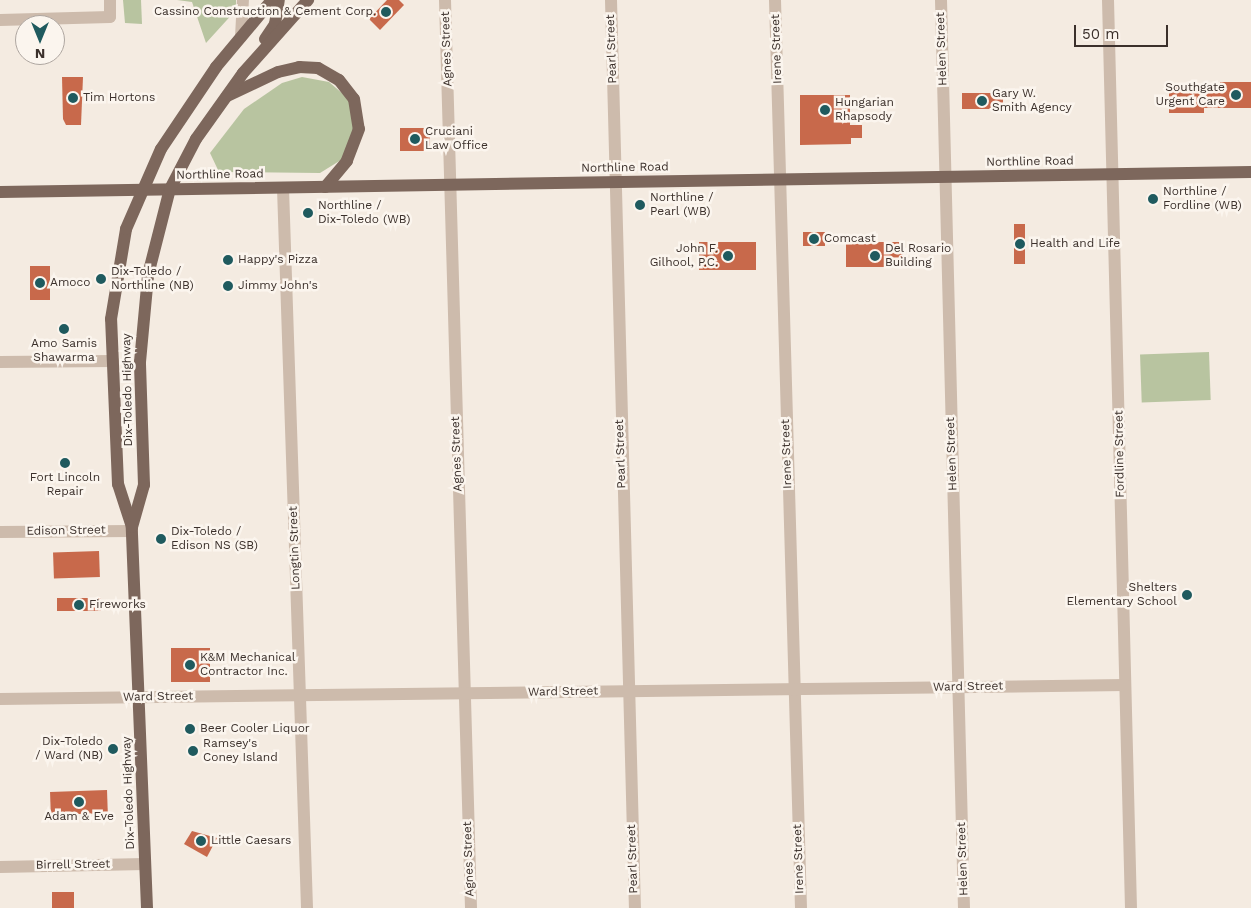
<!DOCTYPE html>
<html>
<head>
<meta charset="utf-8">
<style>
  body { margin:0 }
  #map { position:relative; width:1251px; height:908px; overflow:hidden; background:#f4ebe1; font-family:"Work Sans",sans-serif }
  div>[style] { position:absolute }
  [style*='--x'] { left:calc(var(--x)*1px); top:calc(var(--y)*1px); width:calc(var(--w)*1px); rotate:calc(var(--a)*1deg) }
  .green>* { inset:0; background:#b8c4a0; transform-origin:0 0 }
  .building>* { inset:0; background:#c8694b; transform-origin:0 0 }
  .minor>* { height:12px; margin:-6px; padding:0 6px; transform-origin:6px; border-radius:6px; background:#cdbbac }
  .major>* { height:12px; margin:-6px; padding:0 6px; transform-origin:6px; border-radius:6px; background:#7d675c }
  .dots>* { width:14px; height:14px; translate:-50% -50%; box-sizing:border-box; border:2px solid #fbf5ee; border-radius:50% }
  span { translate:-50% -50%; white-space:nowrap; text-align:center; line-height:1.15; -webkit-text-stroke:5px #fbf5ee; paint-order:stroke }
  .poi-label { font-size:12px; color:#3b302b }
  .right { translate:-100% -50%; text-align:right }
  .left { translate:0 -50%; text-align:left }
  .street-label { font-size:12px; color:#3b302b }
  .north { position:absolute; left:15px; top:15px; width:50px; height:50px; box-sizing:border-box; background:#fbf5ee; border:1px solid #aea6a0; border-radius:50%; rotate:180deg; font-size:14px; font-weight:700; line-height:20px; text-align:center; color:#3b302b }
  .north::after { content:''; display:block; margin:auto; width:18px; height:22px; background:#1f5a5e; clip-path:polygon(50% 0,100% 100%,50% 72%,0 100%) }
  .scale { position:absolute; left:1074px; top:25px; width:94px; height:22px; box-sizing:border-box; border:2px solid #3b302b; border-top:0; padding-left:6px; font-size:15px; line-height:18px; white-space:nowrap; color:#3b302b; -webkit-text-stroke:4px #fbf5ee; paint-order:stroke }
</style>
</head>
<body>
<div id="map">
  <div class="green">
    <i style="clip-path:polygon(123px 0,141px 0,142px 24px,125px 23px)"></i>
    <i style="clip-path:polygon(177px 0,236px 0,236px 10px,206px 43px,192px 2px)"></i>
    <i style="clip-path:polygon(302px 77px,329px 82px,350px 100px,354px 129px,350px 146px,341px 160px,320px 173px,219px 172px,210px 153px,244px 109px,282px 83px)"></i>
    <i style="left:1209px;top:352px;width:48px;height:69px;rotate:88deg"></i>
  </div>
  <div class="building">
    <i style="clip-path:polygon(387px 0,399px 0,404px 5px,380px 30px,369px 19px)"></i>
    <i style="clip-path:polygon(62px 77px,83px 77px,81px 125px,66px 125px,63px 119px)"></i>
    <i style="clip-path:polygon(1220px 82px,1251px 82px,1251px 108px,1204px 108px,1204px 113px,1169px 113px,1169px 86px,1220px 86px)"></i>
    <i style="left:962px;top:93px;width:41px;height:16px"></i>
    <i style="clip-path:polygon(800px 95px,850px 95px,850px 125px,862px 125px,862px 138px,851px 138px,851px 144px,800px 145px)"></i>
    <i style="left:400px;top:128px;width:30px;height:23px"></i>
    <i style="left:1014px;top:224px;width:11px;height:40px"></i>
    <i style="left:803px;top:232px;width:22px;height:14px"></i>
    <i style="left:699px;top:242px;width:57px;height:28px"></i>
    <i style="left:903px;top:242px;width:25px;height:57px;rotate:90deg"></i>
    <i style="left:30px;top:266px;width:20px;height:34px"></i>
    <i style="left:99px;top:551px;width:26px;height:46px;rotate:88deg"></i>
    <i style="left:57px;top:598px;width:44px;height:13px"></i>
    <i style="left:171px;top:648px;width:39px;height:34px"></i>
    <i style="left:107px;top:790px;width:23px;height:57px;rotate:88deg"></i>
    <i style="clip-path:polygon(192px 831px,217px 838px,207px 857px,184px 844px)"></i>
    <i style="left:52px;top:892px;width:22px;height:16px"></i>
  </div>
  <div class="minor">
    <i style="--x:445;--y:0;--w:908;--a:88.36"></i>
    <i style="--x:611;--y:0;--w:908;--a:88.49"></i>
    <i style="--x:775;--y:0;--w:908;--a:88.36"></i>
    <i style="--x:941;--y:0;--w:908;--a:88.55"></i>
    <i style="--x:1108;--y:0;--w:908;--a:88.55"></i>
    <i style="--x:0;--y:20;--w:110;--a:-1.6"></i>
    <i style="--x:110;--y:17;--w:17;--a:-90"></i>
    <i style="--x:241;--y:37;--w:37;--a:-87"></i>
    <i style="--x:283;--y:188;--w:720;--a:88.09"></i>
    <i style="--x:0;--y:362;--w:113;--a:-0.5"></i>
    <i style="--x:0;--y:532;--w:132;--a:-0.4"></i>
    <i style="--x:0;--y:699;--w:1125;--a:-0.71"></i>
    <i style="--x:0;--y:867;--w:145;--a:-1.2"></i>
  </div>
  <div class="major">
    <i style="--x:265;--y:39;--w:18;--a:-56"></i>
    <i style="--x:275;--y:24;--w:24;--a:-81"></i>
    <i style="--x:227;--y:96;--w:56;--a:-25.2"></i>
    <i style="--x:278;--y:72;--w:22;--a:-13"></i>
    <i style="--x:299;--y:67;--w:19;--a:3"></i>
    <i style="--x:318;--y:68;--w:24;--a:30"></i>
    <i style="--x:339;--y:80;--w:24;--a:52"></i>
    <i style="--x:354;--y:99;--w:30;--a:81"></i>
    <i style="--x:359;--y:129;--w:34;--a:111"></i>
    <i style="--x:347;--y:161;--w:34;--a:130"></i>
    <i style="--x:0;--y:192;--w:1251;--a:-0.92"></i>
    <i style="--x:132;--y:527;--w:45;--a:-108"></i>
    <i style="--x:118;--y:484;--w:165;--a:-92.4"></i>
    <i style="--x:111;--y:319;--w:91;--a:-80.5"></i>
    <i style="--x:126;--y:229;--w:87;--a:-66.4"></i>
    <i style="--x:161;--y:149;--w:99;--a:-56.1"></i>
    <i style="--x:216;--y:67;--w:87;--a:-50.1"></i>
    <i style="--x:147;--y:908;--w:381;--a:-92.3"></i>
    <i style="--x:132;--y:527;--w:44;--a:-74.1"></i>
    <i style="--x:144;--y:485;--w:123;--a:-91.9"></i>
    <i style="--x:140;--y:362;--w:87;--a:-84.7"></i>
    <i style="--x:148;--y:275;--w:89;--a:-75.7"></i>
    <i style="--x:170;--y:189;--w:56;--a:-62.5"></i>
    <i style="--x:196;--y:139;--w:81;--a:-54.5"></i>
    <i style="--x:243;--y:73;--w:98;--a:-48.3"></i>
  </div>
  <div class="dots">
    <i style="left:386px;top:12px;background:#1f5a5e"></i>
    <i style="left:1236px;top:95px;background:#1f5a5e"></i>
    <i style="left:73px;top:98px;background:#1f5a5e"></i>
    <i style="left:982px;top:101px;background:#1f5a5e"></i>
    <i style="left:825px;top:110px;background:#1f5a5e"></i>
    <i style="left:415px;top:139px;background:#1f5a5e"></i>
    <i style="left:1153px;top:199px;background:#1f5a5e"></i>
    <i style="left:640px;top:205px;background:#1f5a5e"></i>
    <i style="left:308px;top:213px;background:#1f5a5e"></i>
    <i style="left:814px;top:239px;background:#1f5a5e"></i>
    <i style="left:1020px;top:244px;background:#1f5a5e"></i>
    <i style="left:728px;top:256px;background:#1f5a5e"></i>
    <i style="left:875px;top:256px;background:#1f5a5e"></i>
    <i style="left:228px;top:260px;background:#1f5a5e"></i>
    <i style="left:101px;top:279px;background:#1f5a5e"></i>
    <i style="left:40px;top:283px;background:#1f5a5e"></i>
    <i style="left:228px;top:286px;background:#1f5a5e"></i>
    <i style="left:64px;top:329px;background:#1f5a5e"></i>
    <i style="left:65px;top:463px;background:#1f5a5e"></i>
    <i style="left:161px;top:539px;background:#1f5a5e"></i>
    <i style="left:1187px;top:595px;background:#1f5a5e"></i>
    <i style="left:79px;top:605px;background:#1f5a5e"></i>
    <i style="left:190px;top:665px;background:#1f5a5e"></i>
    <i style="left:190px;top:729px;background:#1f5a5e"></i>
    <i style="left:113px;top:749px;background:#1f5a5e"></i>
    <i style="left:193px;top:751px;background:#1f5a5e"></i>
    <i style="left:79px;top:802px;background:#1f5a5e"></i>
    <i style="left:201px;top:841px;background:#1f5a5e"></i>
  </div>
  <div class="poi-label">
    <span class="right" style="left:376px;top:12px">Cassino Construction &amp; Cement Corp.</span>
    <span class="right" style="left:1225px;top:95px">Southgate<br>Urgent Care</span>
    <span class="left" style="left:992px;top:101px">Gary W.<br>Smith Agency</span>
    <span class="left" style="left:83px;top:98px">Tim Hortons</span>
    <span class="left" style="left:835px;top:110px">Hungarian<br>Rhapsody</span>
    <span class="left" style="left:425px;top:139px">Cruciani<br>Law Office</span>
    <span class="left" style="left:1163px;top:199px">Northline /<br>Fordline (WB)</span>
    <span class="left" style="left:650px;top:205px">Northline /<br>Pearl (WB)</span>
    <span class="left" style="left:318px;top:213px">Northline /<br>Dix-Toledo (WB)</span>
    <span class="left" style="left:824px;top:239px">Comcast</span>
    <span class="left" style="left:1030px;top:244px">Health and Life</span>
    <span class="right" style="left:718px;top:256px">John F.<br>Gilhool, P.C.</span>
    <span class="left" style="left:885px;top:256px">Del Rosario<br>Building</span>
    <span class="left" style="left:238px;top:260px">Happy's Pizza</span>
    <span class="left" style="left:111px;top:279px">Dix-Toledo /<br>Northline (NB)</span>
    <span class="left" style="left:50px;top:283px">Amoco</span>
    <span class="left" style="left:238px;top:286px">Jimmy John's</span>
    <span style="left:64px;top:351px">Amo Samis<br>Shawarma</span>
    <span style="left:65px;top:485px">Fort Lincoln<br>Repair</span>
    <span class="left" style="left:171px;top:539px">Dix-Toledo /<br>Edison NS (SB)</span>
    <span class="right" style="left:1177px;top:595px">Shelters<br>Elementary School</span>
    <span class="left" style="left:89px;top:605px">Fireworks</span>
    <span class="left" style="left:200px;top:665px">K&amp;M Mechanical<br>Contractor Inc.</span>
    <span class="left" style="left:200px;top:729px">Beer Cooler Liquor</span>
    <span class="right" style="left:103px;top:749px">Dix-Toledo<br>/ Ward (NB)</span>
    <span class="left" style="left:203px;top:751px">Ramsey's<br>Coney Island</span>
    <span style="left:79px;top:817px">Adam &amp; Eve</span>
    <span class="left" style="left:211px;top:841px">Little Caesars</span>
  </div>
  <div class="street-label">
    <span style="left:447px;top:49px;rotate:-92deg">Agnes Street</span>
    <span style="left:612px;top:49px;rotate:-92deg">Pearl Street</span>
    <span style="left:777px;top:49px;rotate:-92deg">Irene Street</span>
    <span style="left:942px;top:49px;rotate:-92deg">Helen Street</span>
    <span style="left:1030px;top:162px;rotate:-1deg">Northline Road</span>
    <span style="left:625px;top:168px;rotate:-1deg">Northline Road</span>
    <span style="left:220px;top:175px;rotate:-1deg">Northline Road</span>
    <span style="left:128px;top:390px;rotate:-91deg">Dix-Toledo Highway</span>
    <span style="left:457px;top:454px;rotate:-92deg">Agnes Street</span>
    <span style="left:621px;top:454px;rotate:-92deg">Pearl Street</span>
    <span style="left:787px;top:454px;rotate:-92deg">Irene Street</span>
    <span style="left:952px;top:454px;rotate:-92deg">Helen Street</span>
    <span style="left:1120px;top:454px;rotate:-91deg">Fordline Street</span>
    <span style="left:66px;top:531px;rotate:-1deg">Edison Street</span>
    <span style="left:295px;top:548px;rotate:-92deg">Longtin Street</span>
    <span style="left:968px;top:687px;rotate:-1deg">Ward Street</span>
    <span style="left:563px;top:692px;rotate:-1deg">Ward Street</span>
    <span style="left:158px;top:697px;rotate:-1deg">Ward Street</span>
    <span style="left:129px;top:793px;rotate:-92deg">Dix-Toledo Highway</span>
    <span style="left:469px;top:859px;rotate:-92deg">Agnes Street</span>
    <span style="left:633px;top:859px;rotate:-92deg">Pearl Street</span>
    <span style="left:799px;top:859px;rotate:-92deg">Irene Street</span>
    <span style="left:963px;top:859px;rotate:-92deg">Helen Street</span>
    <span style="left:73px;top:865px;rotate:-1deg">Birrell Street</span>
  </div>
  <div class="north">N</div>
  <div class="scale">50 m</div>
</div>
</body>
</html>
